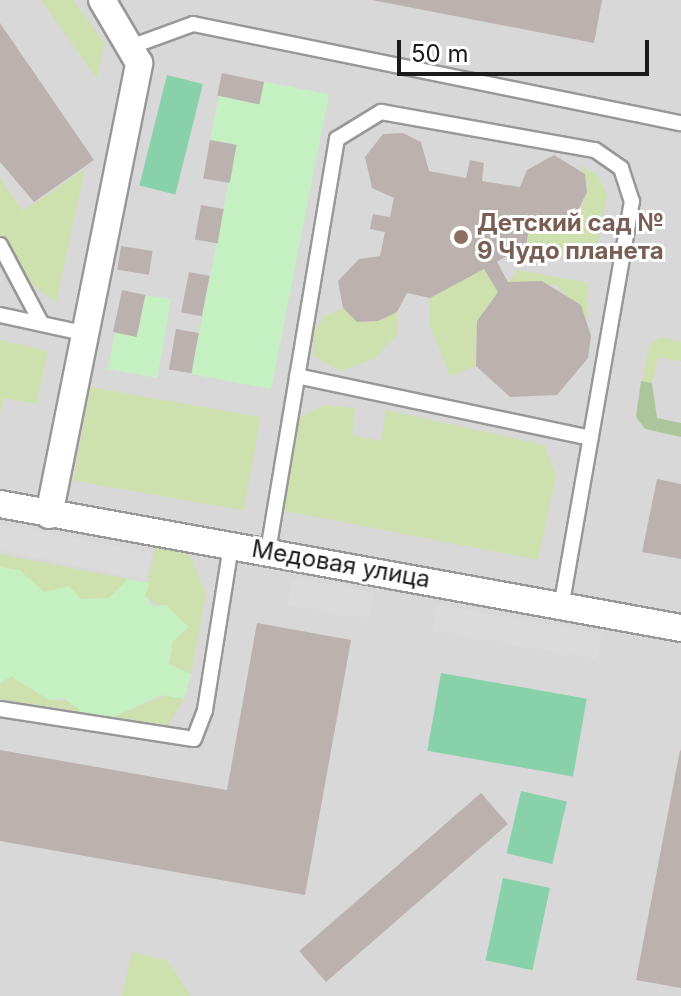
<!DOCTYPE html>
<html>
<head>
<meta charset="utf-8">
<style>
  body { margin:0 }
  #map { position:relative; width:681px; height:996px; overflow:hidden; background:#ebe6e1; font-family:Inter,sans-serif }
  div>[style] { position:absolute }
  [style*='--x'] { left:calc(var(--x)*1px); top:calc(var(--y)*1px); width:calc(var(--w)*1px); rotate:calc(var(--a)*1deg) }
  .residential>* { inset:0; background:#d9d8d8; transform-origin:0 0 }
  .grass>* { inset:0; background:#cde0ad; transform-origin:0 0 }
  .forest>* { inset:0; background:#adc59b }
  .park>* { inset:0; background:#c5f1c2 }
  .pitch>* { inset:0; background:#88d1ab; transform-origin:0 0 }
  .parking>* { inset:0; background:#dbdbdb; transform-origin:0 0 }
  .building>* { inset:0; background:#bbb2af; transform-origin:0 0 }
  .roads { filter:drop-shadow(2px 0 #989898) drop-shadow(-2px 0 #989898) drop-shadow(0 2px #989898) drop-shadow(0 -2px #989898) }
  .lane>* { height:14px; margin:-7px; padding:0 7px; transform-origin:7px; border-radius:7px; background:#fff }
  .street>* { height:26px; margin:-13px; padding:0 13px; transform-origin:13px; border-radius:13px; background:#fff }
  .dots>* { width:22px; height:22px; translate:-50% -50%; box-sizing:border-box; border:4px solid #fff; border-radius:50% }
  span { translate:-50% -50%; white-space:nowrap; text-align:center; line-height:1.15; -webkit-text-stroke:6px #fff; paint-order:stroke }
  .education-label { font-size:24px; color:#785e54; font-weight:700 }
  .left { translate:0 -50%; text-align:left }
  .street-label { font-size:24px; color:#1b1b1b }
  .scale { position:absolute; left:397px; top:40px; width:252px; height:36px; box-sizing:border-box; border:4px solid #1b1b1b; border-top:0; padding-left:10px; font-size:24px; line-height:28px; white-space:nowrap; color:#1b1b1b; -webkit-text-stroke:6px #fff; paint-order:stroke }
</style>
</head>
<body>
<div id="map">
  <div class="residential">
    <i style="left:0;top:0;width:681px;height:996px"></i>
  </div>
  <div class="grass">
    <i style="clip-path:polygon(41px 0,73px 0,105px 43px,97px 79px)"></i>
    <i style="clip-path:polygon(579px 165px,597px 175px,607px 195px,594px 262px,526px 244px,531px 222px,562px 224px,582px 208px,588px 183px)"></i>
    <i style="clip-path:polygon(85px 169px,56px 303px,19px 273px,0 245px,0 178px,23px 211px)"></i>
    <i style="clip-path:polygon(484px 269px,498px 292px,477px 321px,476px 366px,450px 376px,430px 326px,430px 298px)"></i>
    <i style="clip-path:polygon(518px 270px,588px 283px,587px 319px,557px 285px,508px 282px)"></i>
    <i style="clip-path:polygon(343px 308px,366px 323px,397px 312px,398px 334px,374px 359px,340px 371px,314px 356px,313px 335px,323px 317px)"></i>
    <i style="clip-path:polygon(661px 337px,681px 342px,681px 361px,658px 357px,652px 383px,642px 381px,649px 346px)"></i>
    <i style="clip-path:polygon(0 340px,48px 351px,36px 404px,4px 398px,0 414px)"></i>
    <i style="left:90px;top:387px;width:173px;height:95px;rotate:10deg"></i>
    <i style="clip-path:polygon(324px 405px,355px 408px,352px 435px,381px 441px,386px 410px,544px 445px,556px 476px,538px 560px,275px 509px,289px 423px)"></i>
    <i style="clip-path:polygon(159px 533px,190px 555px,206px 594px,191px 674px,169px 664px,173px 641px,189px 628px,145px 596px)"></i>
    <i style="clip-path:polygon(0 554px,128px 579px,109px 598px,80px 599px,69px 587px,44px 592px,19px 570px,0 567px)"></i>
    <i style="clip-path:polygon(11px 676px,49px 700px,74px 701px,82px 712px,0 699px,0 684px)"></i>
    <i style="clip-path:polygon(171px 693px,184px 699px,168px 725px,113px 717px)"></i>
    <i style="clip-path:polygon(132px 952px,168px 961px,191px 996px,122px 996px)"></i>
  </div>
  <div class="forest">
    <i style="clip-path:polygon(641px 381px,652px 383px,657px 418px,681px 423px,681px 437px,645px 429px,636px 417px)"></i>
  </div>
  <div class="park">
    <i style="clip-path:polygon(264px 82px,329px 94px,271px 389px,191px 374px,236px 145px,210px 140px,219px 96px,260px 103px)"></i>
    <i style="clip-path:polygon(145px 295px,171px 299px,157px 378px,108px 369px,115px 332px,138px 335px)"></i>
    <i style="clip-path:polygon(0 567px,19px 570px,44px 592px,69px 586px,81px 599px,109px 598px,128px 579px,149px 583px,145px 596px,153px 606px,166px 605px,189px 627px,173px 641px,169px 664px,191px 674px,184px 699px,161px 695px,113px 717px,82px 712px,64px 698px,49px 700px,11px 676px,0 684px)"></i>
  </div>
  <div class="pitch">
    <i style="left:167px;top:75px;width:37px;height:114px;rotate:14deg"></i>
    <i style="left:441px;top:673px;width:148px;height:79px;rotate:10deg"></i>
    <i style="left:521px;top:791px;width:47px;height:64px;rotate:13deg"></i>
    <i style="left:503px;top:878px;width:48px;height:84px;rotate:12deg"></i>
  </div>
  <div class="parking">
    <i style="left:0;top:524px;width:154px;height:26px;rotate:11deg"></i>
    <i style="left:292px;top:578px;width:83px;height:27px;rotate:10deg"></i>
    <i style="left:437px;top:605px;width:167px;height:26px;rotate:10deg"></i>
  </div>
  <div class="building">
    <i style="clip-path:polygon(372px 0,602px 0,594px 43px)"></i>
    <i style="clip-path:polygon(0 23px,94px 160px,34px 202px,0 162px)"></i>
    <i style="left:222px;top:73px;width:43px;height:23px;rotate:12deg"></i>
    <i style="clip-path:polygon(403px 133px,421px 142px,429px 171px,466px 178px,470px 160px,484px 163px,482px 181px,520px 187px,527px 170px,554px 155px,585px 174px,587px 192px,576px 215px,562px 224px,531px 222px,526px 244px,497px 262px,508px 282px,542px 281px,581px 305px,591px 336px,588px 358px,557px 395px,510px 397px,476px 366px,477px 321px,498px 292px,484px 269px,430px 298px,407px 293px,397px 312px,378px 321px,357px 322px,343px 308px,338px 281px,359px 259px,380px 256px,385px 232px,370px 229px,373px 214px,390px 217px,394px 198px,372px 188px,365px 157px,383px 134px)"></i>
    <i style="left:210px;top:140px;width:27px;height:39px;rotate:10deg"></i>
    <i style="left:201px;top:205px;width:23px;height:35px;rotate:10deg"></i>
    <i style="left:121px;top:246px;width:32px;height:24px;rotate:9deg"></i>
    <i style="left:189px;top:272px;width:21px;height:41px;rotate:11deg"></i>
    <i style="left:122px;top:290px;width:24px;height:43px;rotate:12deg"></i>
    <i style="left:176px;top:329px;width:23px;height:41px;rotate:10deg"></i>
    <i style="clip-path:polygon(657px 479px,681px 484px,681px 559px,642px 552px)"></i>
    <i style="clip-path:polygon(257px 623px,351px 640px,305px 895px,0 841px,0 750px,227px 790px)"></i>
    <i style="clip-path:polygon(680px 750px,681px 751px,681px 988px,636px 980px)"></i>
    <i style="left:481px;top:793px;width:41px;height:241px;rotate:49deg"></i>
  </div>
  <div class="roads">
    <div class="lane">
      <i style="--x:133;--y:46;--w:64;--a:-20.1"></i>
      <i style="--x:193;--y:24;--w:498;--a:11.5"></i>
      <i style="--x:0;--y:245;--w:86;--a:62.2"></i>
      <i style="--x:0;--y:315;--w:89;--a:12.3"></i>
      <i style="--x:297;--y:376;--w:300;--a:11.9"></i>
      <i style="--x:268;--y:551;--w:418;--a:-80.5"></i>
      <i style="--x:337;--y:139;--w:52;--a:-31.5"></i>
      <i style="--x:381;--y:112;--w:217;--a:10.1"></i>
      <i style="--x:595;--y:150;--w:32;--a:35"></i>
      <i style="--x:621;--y:168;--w:35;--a:72"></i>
      <i style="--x:632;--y:201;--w:409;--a:99.9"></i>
      <i style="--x:0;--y:709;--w:196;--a:8.8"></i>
      <i style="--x:194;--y:739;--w:31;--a:-69"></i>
      <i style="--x:205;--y:710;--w:167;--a:-81"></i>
    </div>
    <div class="street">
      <i style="--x:0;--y:504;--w:692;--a:10.32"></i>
      <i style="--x:49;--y:515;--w:461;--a:-78.7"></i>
      <i style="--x:139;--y:63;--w:73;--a:-120.4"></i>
    </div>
  </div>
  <div class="dots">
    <i style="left:461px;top:237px;background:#8d6e63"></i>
  </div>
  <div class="education-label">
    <span class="left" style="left:477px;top:237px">Детский сад №<br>9 Чудо планета</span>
  </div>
  <div class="street-label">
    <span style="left:341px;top:564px;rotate:10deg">Медовая улица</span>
  </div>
  <div class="scale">50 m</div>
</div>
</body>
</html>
